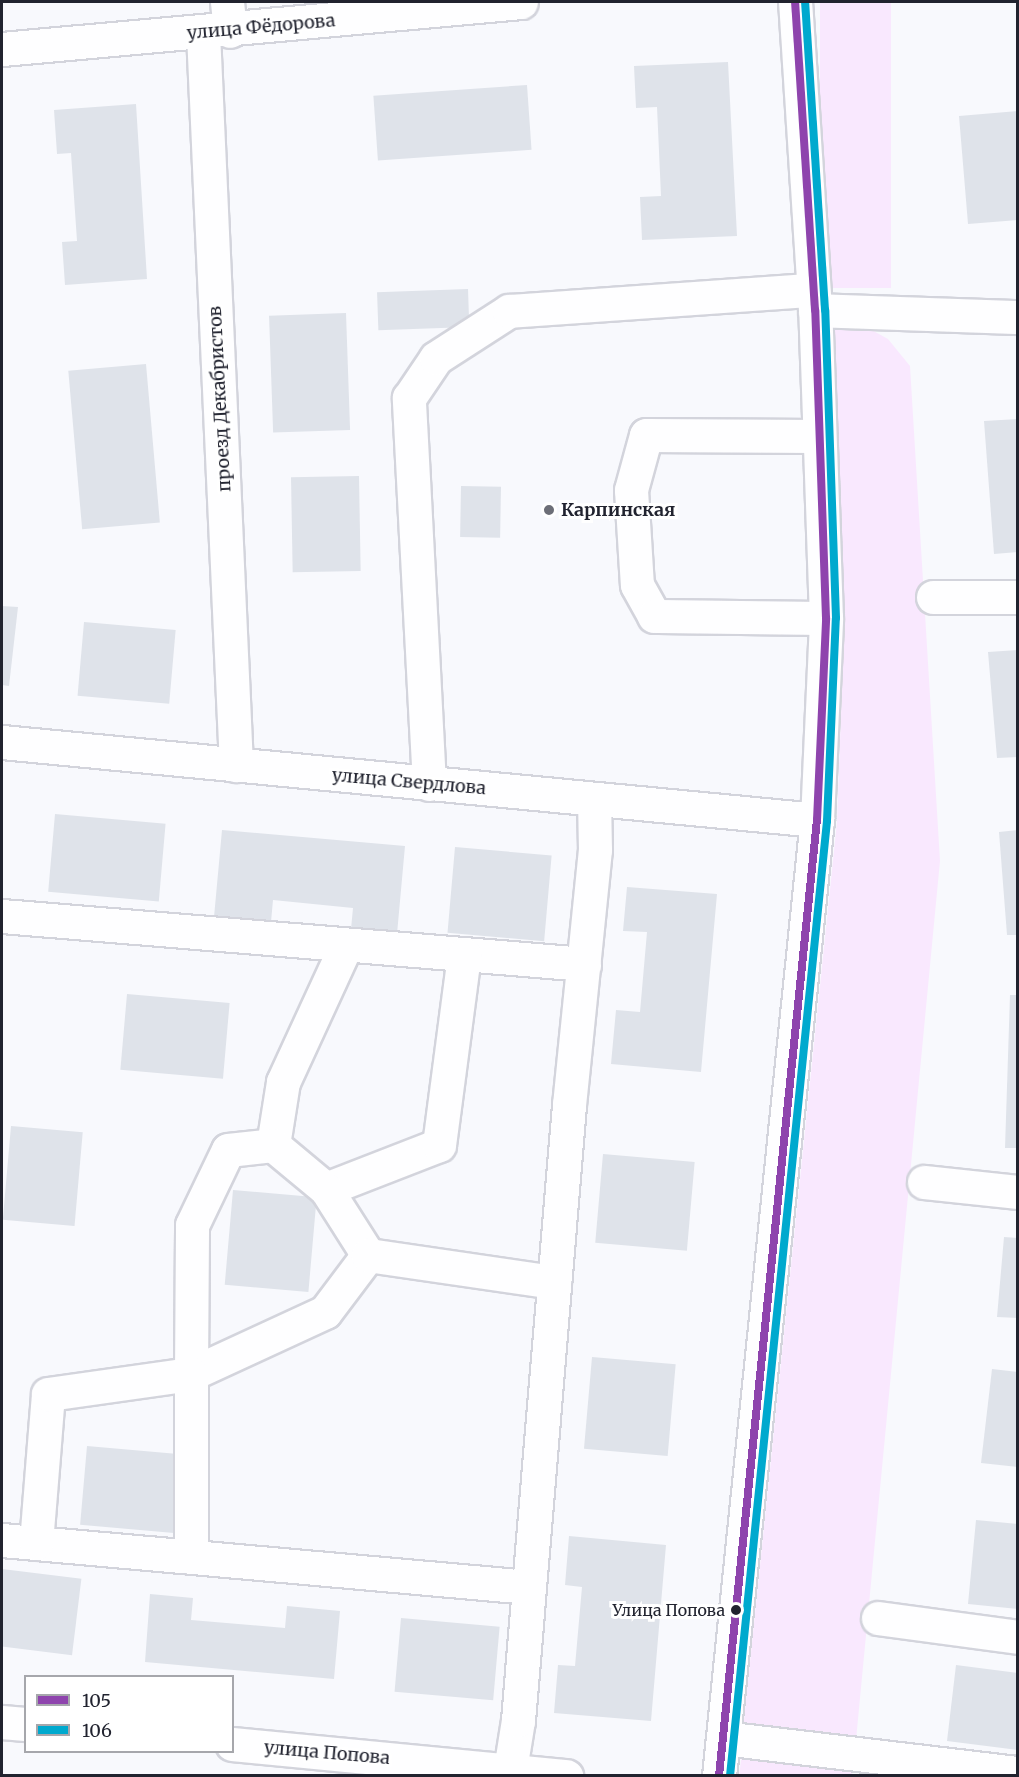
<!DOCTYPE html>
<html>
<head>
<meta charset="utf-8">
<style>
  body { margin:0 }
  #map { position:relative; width:1019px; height:1777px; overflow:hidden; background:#f8f9fd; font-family:Merriweather,serif }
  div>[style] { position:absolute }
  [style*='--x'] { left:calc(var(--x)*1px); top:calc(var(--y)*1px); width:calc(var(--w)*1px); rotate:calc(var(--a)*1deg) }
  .green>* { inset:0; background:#f9e8fe; transform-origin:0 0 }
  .building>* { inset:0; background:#dfe3ea; transform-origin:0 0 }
  .roads { filter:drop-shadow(2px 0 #d3d4dc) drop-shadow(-2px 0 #d3d4dc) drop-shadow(0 2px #d3d4dc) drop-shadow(0 -2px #d3d4dc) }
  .minor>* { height:33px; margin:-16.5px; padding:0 16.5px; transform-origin:16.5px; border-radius:16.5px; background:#fefeff }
  .bus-1>* { height:8px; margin:-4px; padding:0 4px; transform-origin:4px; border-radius:4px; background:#8e44ad }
  .bus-2>* { height:8px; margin:-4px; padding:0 4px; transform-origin:4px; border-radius:4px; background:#00a9ce }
  .dots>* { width:16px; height:16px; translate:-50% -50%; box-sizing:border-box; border:3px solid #fff; border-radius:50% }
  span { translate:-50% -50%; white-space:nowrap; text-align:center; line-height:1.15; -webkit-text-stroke:6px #fff; paint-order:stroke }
  .bus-label { font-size:16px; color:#21232f }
  .right { translate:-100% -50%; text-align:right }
  .street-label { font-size:18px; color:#21232f }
  .poi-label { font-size:18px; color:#21232f; font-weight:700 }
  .left { translate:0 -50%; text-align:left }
  .frame { position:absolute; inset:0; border:3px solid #21232f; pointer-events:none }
  .legend { position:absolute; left:24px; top:1675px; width:210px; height:78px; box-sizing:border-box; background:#fff; border:2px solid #a6a7ac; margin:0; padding:8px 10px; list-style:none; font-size:18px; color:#21232f }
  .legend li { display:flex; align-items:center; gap:12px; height:30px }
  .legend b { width:30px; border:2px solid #a6a7ac }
</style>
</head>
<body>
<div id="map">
  <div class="green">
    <i style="left:820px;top:2px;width:71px;height:286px"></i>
    <i style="clip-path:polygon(833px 327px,868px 328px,888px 339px,910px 366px,940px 861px,856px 1740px,743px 1730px,837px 822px,844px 633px)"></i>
    <i style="clip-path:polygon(742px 1753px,853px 1766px,852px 1775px,739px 1776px)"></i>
  </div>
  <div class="building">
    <i style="clip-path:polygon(728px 62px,737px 236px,642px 240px,640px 197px,661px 196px,657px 107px,636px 108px,634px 66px)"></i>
    <i style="left:527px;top:85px;width:65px;height:154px;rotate:86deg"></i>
    <i style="clip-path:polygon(136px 104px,147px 279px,65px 285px,62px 242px,77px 241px,71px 153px,57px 154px,54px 110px)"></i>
    <i style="clip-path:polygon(1018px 111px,1018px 220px,968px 224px,959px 116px)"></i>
    <i style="left:468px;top:289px;width:38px;height:91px;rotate:88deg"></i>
    <i style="left:346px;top:313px;width:117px;height:77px;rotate:88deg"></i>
    <i style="left:146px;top:364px;width:159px;height:78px;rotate:85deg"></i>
    <i style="clip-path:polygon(1018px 419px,1018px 552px,994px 554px,984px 421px)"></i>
    <i style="left:359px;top:476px;width:95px;height:68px;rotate:89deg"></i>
    <i style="left:461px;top:486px;width:40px;height:51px;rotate:1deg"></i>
    <i style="clip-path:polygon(2px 606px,18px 607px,9px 686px,2px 685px)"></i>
    <i style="left:84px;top:622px;width:92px;height:74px;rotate:5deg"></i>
    <i style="clip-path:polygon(1018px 650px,1018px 757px,997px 758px,988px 652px)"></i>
    <i style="left:55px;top:814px;width:111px;height:78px;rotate:5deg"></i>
    <i style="clip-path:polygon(222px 830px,405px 846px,397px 934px,351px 929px,353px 908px,273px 900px,271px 922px,214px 917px)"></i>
    <i style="clip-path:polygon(1018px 830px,1018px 935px,1007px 935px,999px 832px)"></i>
    <i style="left:455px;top:847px;width:97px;height:86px;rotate:5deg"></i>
    <i style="clip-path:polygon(627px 887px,717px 894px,701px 1072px,611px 1064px,616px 1010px,640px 1012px,647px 932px,623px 931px)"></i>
    <i style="left:127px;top:994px;width:103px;height:76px;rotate:5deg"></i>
    <i style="clip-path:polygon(1010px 995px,1018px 995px,1018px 1148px,1005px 1148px)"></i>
    <i style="left:11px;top:1126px;width:72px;height:94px;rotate:5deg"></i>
    <i style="left:603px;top:1154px;width:92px;height:89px;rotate:5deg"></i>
    <i style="left:233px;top:1190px;width:84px;height:95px;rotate:5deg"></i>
    <i style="clip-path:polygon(1004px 1237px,1018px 1238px,1018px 1318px,997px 1317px)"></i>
    <i style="left:592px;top:1357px;width:84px;height:92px;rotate:5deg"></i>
    <i style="clip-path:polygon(992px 1369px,1018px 1372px,1018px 1467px,981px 1463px)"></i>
    <i style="left:87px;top:1446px;width:97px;height:79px;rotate:5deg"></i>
    <i style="clip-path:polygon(976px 1520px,1018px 1524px,1018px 1609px,968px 1604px)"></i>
    <i style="clip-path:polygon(569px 1536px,666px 1545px,651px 1721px,554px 1713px,558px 1665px,575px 1666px,582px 1587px,565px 1585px)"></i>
    <i style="left:2px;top:1569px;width:80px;height:77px;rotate:7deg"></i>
    <i style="clip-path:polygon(150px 1594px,193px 1598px,191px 1620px,285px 1628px,287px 1606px,340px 1611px,334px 1679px,145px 1662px)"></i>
    <i style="left:401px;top:1618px;width:99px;height:74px;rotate:5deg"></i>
    <i style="clip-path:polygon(956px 1665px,1018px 1673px,1018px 1750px,947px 1741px)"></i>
  </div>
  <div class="roads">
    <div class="minor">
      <i style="--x:227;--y:2;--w:29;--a:84"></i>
      <i style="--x:203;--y:33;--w:733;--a:87.42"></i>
      <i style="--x:2;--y:49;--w:521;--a:-5.17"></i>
      <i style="--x:815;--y:310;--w:203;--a:2"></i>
      <i style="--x:817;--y:436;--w:171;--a:-179.7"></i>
      <i style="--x:646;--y:435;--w:57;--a:105.3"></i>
      <i style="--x:631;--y:490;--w:95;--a:86.4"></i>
      <i style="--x:637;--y:585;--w:35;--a:61"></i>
      <i style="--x:654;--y:616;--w:172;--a:0.7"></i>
      <i style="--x:933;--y:597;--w:85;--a:0"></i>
      <i style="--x:2;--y:742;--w:819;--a:5.47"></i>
      <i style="--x:429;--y:784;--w:387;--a:-93"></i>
      <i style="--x:409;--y:398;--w:48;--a:-56"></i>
      <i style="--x:436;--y:358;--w:87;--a:-32.8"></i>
      <i style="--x:509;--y:311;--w:305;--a:-4"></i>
      <i style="--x:2;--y:916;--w:584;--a:4.71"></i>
      <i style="--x:273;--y:1145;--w:64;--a:-81"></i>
      <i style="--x:283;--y:1082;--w:151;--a:-65.3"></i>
      <i style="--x:924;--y:1182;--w:95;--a:6.1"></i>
      <i style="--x:326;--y:1189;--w:121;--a:-21.3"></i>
      <i style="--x:439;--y:1145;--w:192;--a:-82.5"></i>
      <i style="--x:368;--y:1255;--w:71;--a:127"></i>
      <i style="--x:325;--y:1312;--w:148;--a:155.2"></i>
      <i style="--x:191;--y:1374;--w:149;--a:-89.6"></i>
      <i style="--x:192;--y:1225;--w:83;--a:-64.4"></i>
      <i style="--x:228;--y:1150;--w:45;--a:-6.3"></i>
      <i style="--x:273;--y:1145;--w:69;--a:39.7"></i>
      <i style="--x:326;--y:1189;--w:78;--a:57.5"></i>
      <i style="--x:368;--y:1255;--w:188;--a:8.3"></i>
      <i style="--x:2;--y:1540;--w:529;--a:5.1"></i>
      <i style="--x:36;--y:1543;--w:149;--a:-85.4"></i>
      <i style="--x:48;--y:1394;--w:144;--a:-8"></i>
      <i style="--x:191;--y:1374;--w:183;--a:90"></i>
      <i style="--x:878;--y:1618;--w:141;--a:7.7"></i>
      <i style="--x:2;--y:1722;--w:24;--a:5"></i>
      <i style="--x:723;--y:1738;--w:297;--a:6.8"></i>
      <i style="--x:232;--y:1744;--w:336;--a:5.5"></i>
      <i style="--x:510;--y:1770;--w:51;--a:-80.9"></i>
      <i style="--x:518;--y:1720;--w:617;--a:-85.26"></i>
      <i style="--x:569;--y:1105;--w:256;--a:-84.2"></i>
      <i style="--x:595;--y:850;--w:51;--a:-91.1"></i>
      <i style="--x:719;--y:1776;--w:961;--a:-84.15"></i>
      <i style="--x:817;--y:820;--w:202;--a:-87.4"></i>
      <i style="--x:826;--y:618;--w:308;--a:-92"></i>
      <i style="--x:815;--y:310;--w:309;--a:-93.7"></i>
    </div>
  </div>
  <div class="bus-1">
    <i style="--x:719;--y:1776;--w:961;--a:-84.15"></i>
    <i style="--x:817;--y:820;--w:202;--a:-87.4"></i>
    <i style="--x:826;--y:618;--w:308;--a:-92"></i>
    <i style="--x:815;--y:310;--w:309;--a:-93.7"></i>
  </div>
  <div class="bus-2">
    <i style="--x:730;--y:1776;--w:960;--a:-84.2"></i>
    <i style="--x:827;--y:821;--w:203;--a:-87.5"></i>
    <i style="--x:836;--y:618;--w:308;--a:-92"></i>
    <i style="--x:825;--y:310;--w:309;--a:-93.7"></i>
  </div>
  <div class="dots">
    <i style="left:549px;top:510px;background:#6c6e77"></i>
    <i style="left:736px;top:1610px;background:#21232f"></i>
  </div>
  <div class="bus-label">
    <span class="right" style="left:725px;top:1610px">Улица Попова</span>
  </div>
  <div class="street-label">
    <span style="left:261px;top:27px;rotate:-5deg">улица Фёдорова</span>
    <span style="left:220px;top:399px;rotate:-93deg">проезд Декабристов</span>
    <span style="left:409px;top:782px;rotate:5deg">улица Свердлова</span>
    <span style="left:327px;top:1753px;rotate:5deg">улица Попова</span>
  </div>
  <div class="poi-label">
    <span class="left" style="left:561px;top:510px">Карпинская</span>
  </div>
  <div class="frame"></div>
  <ul class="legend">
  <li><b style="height:8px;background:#8e44ad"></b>105</li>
  <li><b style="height:8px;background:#00a9ce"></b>106</li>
  </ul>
</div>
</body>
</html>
